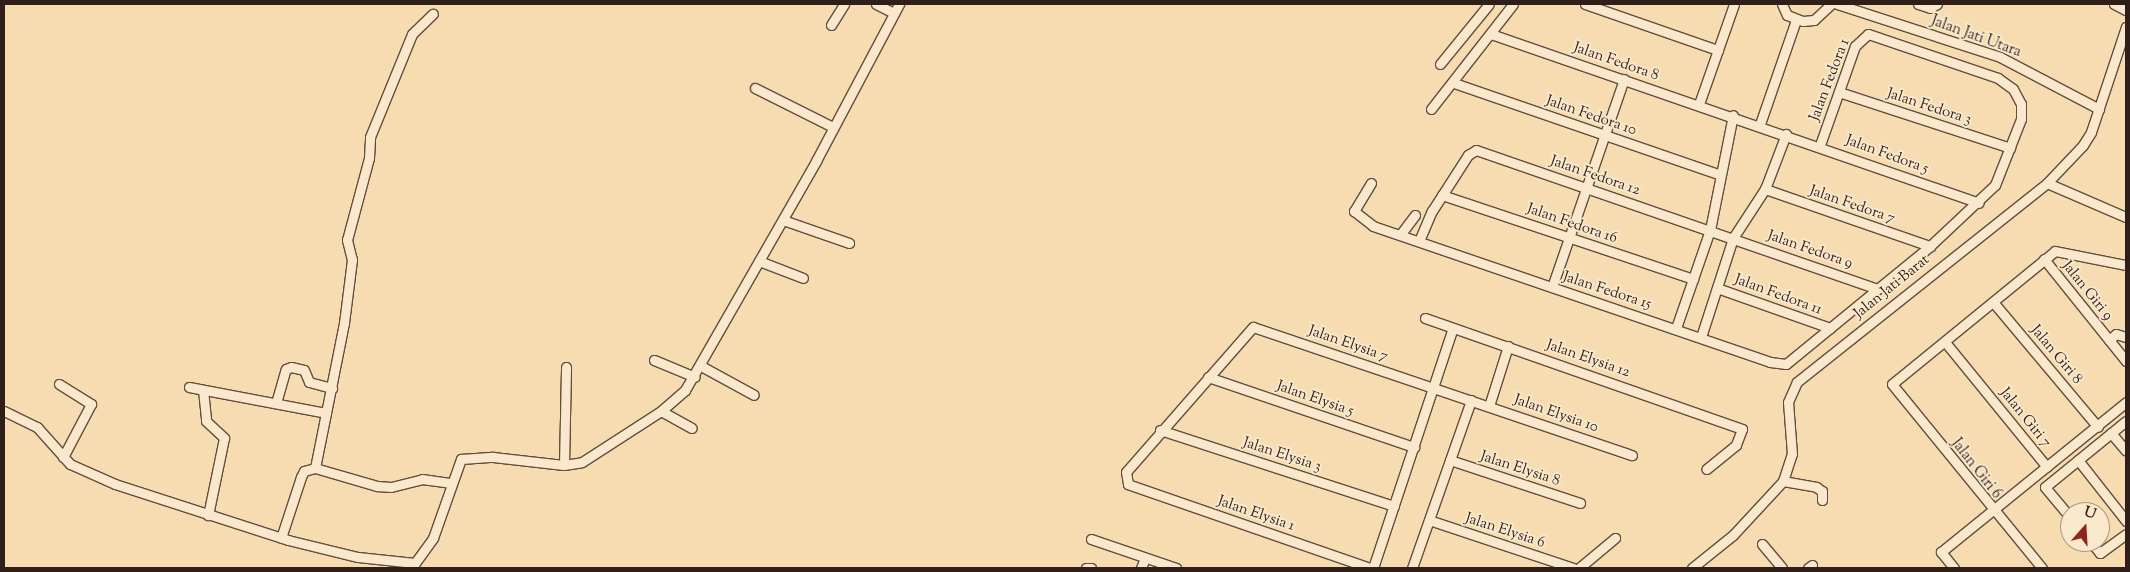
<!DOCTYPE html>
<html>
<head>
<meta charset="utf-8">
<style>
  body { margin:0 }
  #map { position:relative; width:2130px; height:572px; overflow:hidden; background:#f6dcb0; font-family:"Sorts Mill Goudy",serif }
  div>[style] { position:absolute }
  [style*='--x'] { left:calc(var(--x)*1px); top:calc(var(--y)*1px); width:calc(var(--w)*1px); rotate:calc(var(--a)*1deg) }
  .roads { filter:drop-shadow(1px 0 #614e3e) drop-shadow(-1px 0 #614e3e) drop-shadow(0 1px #614e3e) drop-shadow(0 -1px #614e3e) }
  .minor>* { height:9px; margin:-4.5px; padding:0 4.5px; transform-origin:4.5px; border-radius:4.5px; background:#f9e8cc }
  span { translate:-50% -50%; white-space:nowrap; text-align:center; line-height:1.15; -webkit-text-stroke:4px #f9e8cc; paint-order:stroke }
  .street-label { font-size:15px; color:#2f1f18 }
  .frame { position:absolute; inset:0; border:5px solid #2f1f18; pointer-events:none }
  .north { position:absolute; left:2060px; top:502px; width:50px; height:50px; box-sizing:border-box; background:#f9e8cc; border:1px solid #a89884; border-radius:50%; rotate:19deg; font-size:14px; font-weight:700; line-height:20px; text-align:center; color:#2f1f18 }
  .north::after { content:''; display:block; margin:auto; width:18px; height:22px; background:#8f2418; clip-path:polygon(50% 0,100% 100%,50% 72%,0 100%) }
</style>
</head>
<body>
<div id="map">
  <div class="roads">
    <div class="minor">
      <i style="--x:876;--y:4;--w:20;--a:27"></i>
      <i style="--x:1585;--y:4;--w:141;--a:19.1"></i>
      <i style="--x:1782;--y:4;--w:12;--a:66"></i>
      <i style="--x:1787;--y:15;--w:17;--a:21"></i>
      <i style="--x:1803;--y:21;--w:11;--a:-5"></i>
      <i style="--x:1814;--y:20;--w:23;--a:-43"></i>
      <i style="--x:1837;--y:4;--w:171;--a:18"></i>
      <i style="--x:2000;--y:57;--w:112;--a:27.7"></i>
      <i style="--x:1918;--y:4;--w:13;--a:18"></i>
      <i style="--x:1930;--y:8;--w:8;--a:-30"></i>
      <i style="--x:2114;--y:4;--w:13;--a:27"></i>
      <i style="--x:831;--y:25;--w:25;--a:-58"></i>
      <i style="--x:1491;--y:34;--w:516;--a:19.1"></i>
      <i style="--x:1440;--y:64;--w:77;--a:-50.8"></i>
      <i style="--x:1454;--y:83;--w:280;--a:19"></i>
      <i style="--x:755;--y:88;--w:87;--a:26.6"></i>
      <i style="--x:1839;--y:92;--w:180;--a:18.1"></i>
      <i style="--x:1699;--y:104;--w:106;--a:-70.7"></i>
      <i style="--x:1431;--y:109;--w:133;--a:-52"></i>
      <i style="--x:1760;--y:124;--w:110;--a:-70.9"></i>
      <i style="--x:1371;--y:183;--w:33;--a:121"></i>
      <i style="--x:1354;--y:211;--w:24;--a:38"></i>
      <i style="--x:1373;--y:226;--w:420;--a:18.9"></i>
      <i style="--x:1770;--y:362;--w:16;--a:7"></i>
      <i style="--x:1786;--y:364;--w:186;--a:-39.3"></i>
      <i style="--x:1930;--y:246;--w:89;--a:-43.2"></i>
      <i style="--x:1995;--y:185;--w:71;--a:-68.5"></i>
      <i style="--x:2021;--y:119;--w:15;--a:-90"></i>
      <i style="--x:2021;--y:104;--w:17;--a:-118"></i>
      <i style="--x:2013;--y:89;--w:19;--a:-144"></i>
      <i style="--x:1998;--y:78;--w:137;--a:-161.3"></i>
      <i style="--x:1868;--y:34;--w:18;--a:137"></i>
      <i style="--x:1855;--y:46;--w:105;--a:109.5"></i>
      <i style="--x:2047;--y:183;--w:86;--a:23.3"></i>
      <i style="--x:1765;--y:189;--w:175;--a:19.1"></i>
      <i style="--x:1442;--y:195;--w:265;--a:18.5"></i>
      <i style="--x:783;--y:220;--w:70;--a:19.2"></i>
      <i style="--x:1400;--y:235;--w:25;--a:-53"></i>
      <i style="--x:1419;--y:241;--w:33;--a:-67"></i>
      <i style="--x:1432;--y:211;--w:67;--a:-57.3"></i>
      <i style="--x:1468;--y:155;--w:9;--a:-32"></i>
      <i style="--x:1476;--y:150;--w:425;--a:19.1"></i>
      <i style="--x:2044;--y:259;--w:131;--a:51.2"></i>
      <i style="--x:759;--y:261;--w:47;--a:21.1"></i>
      <i style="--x:1552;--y:287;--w:220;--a:-70.9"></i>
      <i style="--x:1717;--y:288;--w:120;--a:19.5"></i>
      <i style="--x:1993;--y:302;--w:163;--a:50"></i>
      <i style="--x:1425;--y:318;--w:336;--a:19.3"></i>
      <i style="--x:1742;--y:429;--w:17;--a:111"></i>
      <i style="--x:1736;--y:445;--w:38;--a:141"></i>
      <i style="--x:1676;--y:328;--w:104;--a:-70.9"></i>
      <i style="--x:1710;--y:230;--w:117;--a:-78.7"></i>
      <i style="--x:1701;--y:337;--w:104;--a:-72.1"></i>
      <i style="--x:1733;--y:238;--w:59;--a:-56.9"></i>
      <i style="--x:1765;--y:189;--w:59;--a:-69.1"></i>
      <i style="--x:2109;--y:340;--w:9;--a:-41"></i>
      <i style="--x:2116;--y:334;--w:10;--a:17"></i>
      <i style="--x:1945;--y:342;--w:161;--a:50.8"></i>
      <i style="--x:654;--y:360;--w:44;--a:22.5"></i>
      <i style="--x:701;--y:366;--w:60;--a:28.7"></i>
      <i style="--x:1208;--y:377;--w:218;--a:18.8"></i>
      <i style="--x:59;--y:384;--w:38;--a:32"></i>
      <i style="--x:91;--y:404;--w:60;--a:117.8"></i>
      <i style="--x:189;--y:387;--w:139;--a:10.7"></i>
      <i style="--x:326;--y:413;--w:56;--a:101.3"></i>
      <i style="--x:315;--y:468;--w:11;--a:165"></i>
      <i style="--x:304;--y:471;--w:7;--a:117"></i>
      <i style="--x:301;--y:477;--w:64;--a:108.2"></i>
      <i style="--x:203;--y:390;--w:31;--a:84"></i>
      <i style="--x:206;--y:421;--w:25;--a:43"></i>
      <i style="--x:224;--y:438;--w:79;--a:101.7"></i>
      <i style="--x:276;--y:403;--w:35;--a:-74"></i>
      <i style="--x:286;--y:369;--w:5;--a:-22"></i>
      <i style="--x:291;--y:367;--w:13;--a:13"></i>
      <i style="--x:304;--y:370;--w:13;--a:67"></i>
      <i style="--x:309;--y:382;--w:24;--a:15"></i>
      <i style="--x:1489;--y:406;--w:63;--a:-72.4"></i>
      <i style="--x:4;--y:411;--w:37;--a:26"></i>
      <i style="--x:37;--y:427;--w:50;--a:48.3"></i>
      <i style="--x:70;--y:464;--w:49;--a:24"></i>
      <i style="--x:115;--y:484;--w:182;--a:17.9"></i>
      <i style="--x:288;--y:540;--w:72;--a:13.7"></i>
      <i style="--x:358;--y:557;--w:57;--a:6"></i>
      <i style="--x:415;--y:563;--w:31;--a:-54"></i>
      <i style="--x:433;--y:538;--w:84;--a:-70.5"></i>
      <i style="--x:461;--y:459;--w:32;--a:-4"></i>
      <i style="--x:493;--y:457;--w:71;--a:6.4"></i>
      <i style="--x:564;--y:465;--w:18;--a:-9"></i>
      <i style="--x:582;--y:462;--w:94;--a:-32.8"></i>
      <i style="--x:661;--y:411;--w:32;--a:-41"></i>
      <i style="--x:685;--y:390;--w:264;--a:-60.2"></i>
      <i style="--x:816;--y:161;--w:178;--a:-62.1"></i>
      <i style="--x:661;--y:411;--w:35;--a:29"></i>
      <i style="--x:326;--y:413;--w:92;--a:-78.7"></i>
      <i style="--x:344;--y:323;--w:64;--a:-82.8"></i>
      <i style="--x:352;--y:260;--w:21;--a:-104"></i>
      <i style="--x:347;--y:240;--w:85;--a:-75"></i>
      <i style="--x:369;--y:158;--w:21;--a:-87"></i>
      <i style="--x:370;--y:137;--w:111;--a:-67.8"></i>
      <i style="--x:412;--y:34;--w:29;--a:-44"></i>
      <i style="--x:1160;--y:430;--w:246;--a:18"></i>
      <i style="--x:2111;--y:433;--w:23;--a:50"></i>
      <i style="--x:1450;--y:460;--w:137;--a:18.3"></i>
      <i style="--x:2078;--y:460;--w:78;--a:51.8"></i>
      <i style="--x:564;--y:465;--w:98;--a:-88.8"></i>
      <i style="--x:315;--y:468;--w:65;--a:16.2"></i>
      <i style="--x:377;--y:486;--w:14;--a:4"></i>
      <i style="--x:391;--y:487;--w:32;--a:-14"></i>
      <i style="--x:422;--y:479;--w:28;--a:8"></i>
      <i style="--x:1783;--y:481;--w:34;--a:10"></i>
      <i style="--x:1816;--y:487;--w:7;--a:34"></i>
      <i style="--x:1822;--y:491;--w:9;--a:90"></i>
      <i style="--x:2070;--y:517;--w:39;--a:-130"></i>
      <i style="--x:2045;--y:487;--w:104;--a:-39.2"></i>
      <i style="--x:1429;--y:520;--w:152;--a:18.4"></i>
      <i style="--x:1091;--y:539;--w:90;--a:18.8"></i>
      <i style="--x:2091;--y:542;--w:14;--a:51"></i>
      <i style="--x:2100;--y:553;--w:32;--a:-36"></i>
      <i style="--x:1762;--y:544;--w:31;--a:50"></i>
      <i style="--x:1086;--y:568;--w:5;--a:0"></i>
      <i style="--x:1141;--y:568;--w:11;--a:-68"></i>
      <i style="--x:1370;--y:568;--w:256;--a:-160.9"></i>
      <i style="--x:1128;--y:484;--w:12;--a:-99"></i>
      <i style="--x:1126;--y:472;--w:193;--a:-48.8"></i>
      <i style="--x:1253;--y:327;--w:400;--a:18.7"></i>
      <i style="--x:1373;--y:568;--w:253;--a:-71.6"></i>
      <i style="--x:1412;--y:568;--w:178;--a:-70.6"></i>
      <i style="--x:1579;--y:568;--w:47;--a:-39.8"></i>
      <i style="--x:1692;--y:568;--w:53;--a:-38.8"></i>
      <i style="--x:1733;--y:535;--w:74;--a:-47.2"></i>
      <i style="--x:1783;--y:481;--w:28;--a:-72"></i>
      <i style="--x:1792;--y:454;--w:52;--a:-94.4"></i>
      <i style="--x:1788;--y:402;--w:22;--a:-66"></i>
      <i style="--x:1797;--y:382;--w:320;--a:-38.5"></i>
      <i style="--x:2047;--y:183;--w:52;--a:-46.5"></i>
      <i style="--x:2083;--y:145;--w:15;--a:-58"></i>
      <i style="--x:2091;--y:132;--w:111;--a:-71.6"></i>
      <i style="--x:1808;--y:568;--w:5;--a:-37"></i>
      <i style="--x:1954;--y:568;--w:21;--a:-129"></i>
      <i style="--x:1941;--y:552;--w:238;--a:-39"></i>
      <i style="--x:2042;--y:568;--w:237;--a:-129.2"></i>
      <i style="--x:1892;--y:384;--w:210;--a:-39.2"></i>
      <i style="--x:2055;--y:251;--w:72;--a:11.2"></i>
    </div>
  </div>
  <div class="street-label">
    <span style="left:1976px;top:37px;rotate:20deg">Jalan Jati Utara</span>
    <span style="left:1616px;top:62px;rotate:19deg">Jalan Fedora 8</span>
    <span style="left:1830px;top:80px;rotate:-69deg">Jalan Fedora 1</span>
    <span style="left:1929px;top:107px;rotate:18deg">Jalan Fedora 3</span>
    <span style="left:1591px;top:116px;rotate:19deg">Jalan Fedora 10</span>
    <span style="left:1887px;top:155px;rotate:20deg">Jalan Fedora 5</span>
    <span style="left:1595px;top:176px;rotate:19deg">Jalan Fedora 12</span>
    <span style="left:1852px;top:205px;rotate:19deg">Jalan Fedora 7</span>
    <span style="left:1572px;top:224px;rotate:19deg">Jalan Fedora 16</span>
    <span style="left:1810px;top:250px;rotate:19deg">Jalan Fedora 9</span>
    <span style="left:1892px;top:287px;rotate:-39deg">Jalan Jati Barat</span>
    <span style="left:1607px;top:291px;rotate:18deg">Jalan Fedora 15</span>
    <span style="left:2087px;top:291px;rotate:51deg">Jalan Giri 9</span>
    <span style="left:1778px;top:295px;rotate:20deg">Jalan Fedora 11</span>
    <span style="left:1348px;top:344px;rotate:19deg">Jalan Elysia 7</span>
    <span style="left:2056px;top:355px;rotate:50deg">Jalan Giri 8</span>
    <span style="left:1588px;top:359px;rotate:19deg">Jalan Elysia 12</span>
    <span style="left:1315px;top:399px;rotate:19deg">Jalan Elysia 5</span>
    <span style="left:1556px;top:414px;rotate:19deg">Jalan Elysia 10</span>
    <span style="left:2025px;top:418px;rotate:51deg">Jalan Giri 7</span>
    <span style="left:1282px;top:455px;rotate:18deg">Jalan Elysia 3</span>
    <span style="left:1520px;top:469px;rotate:18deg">Jalan Elysia 8</span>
    <span style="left:1976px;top:469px;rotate:52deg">Jalan Giri 6</span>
    <span style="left:1256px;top:514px;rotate:19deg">Jalan Elysia 1</span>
    <span style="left:1505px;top:531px;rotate:18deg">Jalan Elysia 6</span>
  </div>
  <div class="frame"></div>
  <div class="north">U</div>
</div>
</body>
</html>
